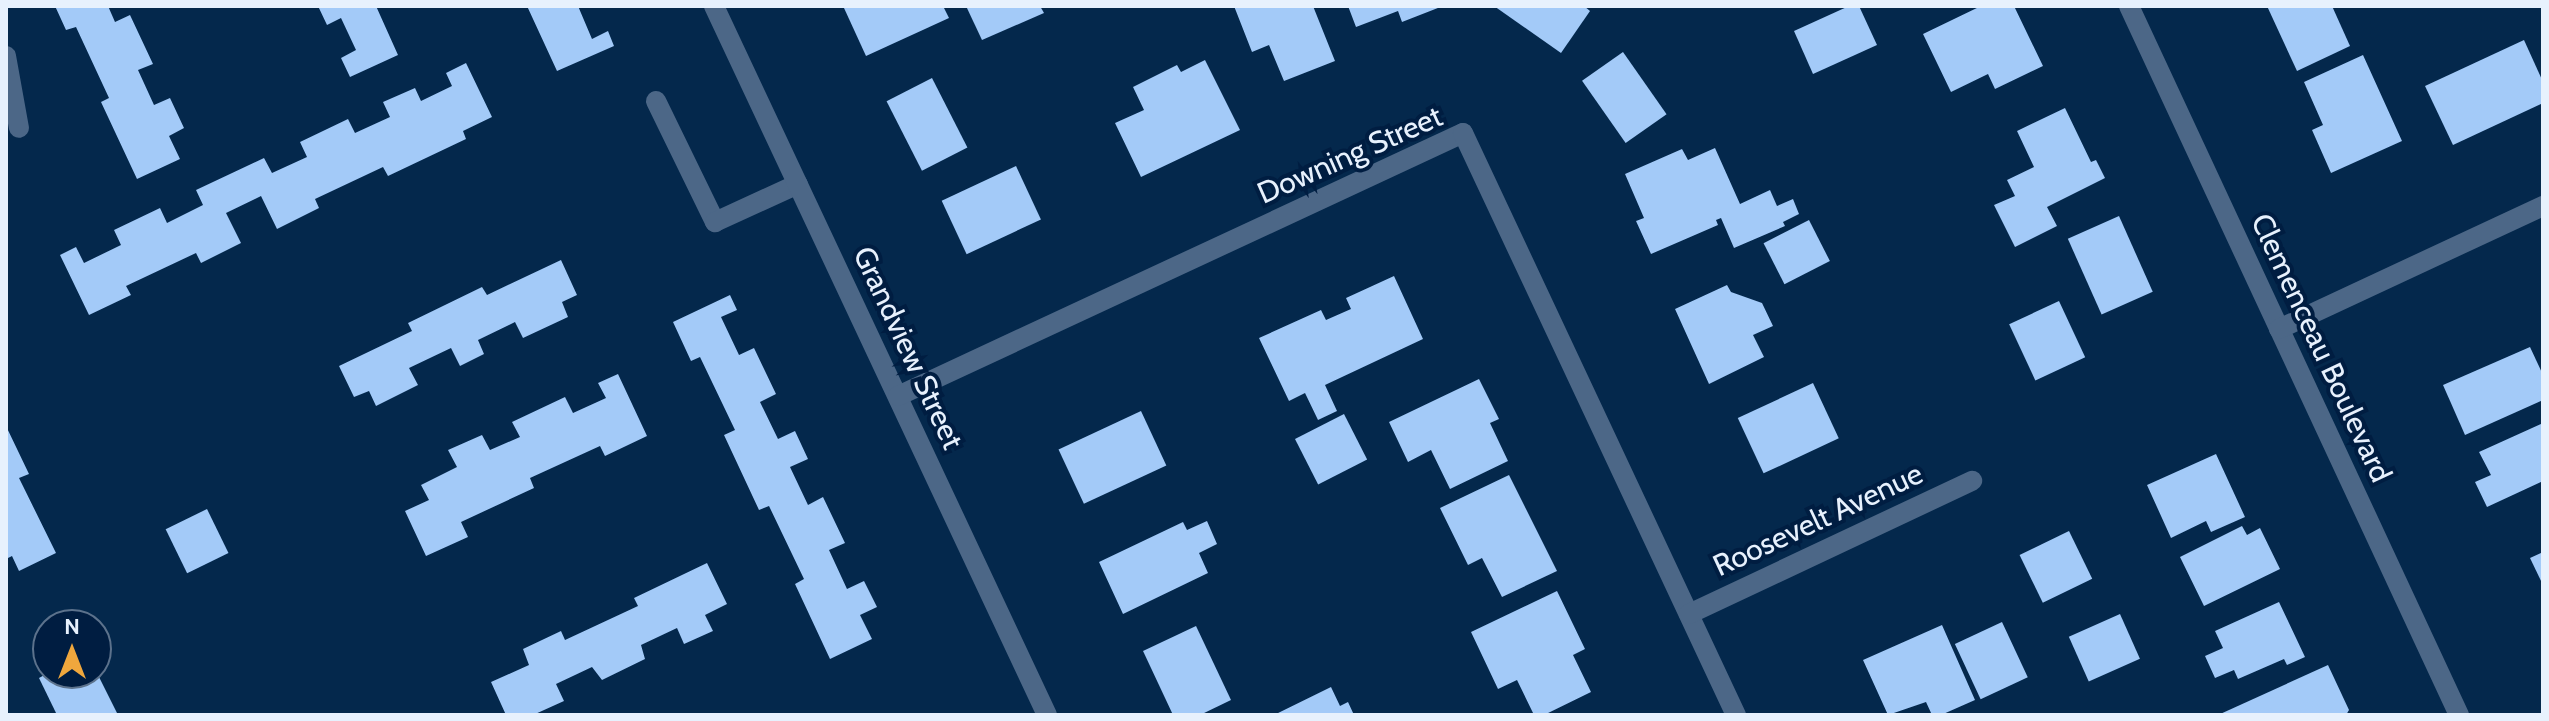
<!DOCTYPE html>
<html>
<head>
<meta charset="utf-8">
<style>
  body { margin:0 }
  #map { position:relative; width:2549px; height:721px; overflow:hidden; background:#04284c; font-family:Cabin,sans-serif }
  div>[style] { position:absolute }
  [style*='--x'] { left:calc(var(--x)*1px); top:calc(var(--y)*1px); width:calc(var(--w)*1px); rotate:calc(var(--a)*1deg) }
  .building>* { inset:0; background:#a3caf8; transform-origin:0 0 }
  .lane>* { height:20px; margin:-10px; padding:0 10px; transform-origin:10px; border-radius:10px; background:#4c6787 }
  .street>* { height:20px; margin:-10px; padding:0 10px; transform-origin:10px; border-radius:10px; background:#4c6787 }
  span { translate:-50% -50%; white-space:nowrap; text-align:center; line-height:1.15; -webkit-text-stroke:8px #001d41; paint-order:stroke }
  .street-label { font-size:30px; color:#e7f1fd }
  .frame { position:absolute; inset:0; border:8px solid #e7f1fd; pointer-events:none }
  .north { position:absolute; left:32px; top:609px; width:80px; height:80px; box-sizing:border-box; background:#001d41; border:2px solid #5c728c; border-radius:50%; rotate:0deg; font-size:22px; font-weight:700; line-height:32px; text-align:center; color:#e7f1fd }
  .north::after { content:''; display:block; margin:auto; width:28px; height:36px; background:#efa73d; clip-path:polygon(50% 0,100% 100%,50% 72%,0 100%) }
</style>
</head>
<body>
<div id="map">
  <div class="building">
    <i style="clip-path:polygon(55px 6px,108px 6px,115px 22px,130px 15px,153px 64px,138px 70px,154px 105px,170px 98px,184px 128px,169px 136px,180px 159px,137px 179px,101px 102px,109px 98px,76px 27px,66px 30px)"></i>
    <i style="clip-path:polygon(318px 6px,376px 6px,398px 55px,350px 77px,341px 58px,356px 50px,341px 18px,327px 25px)"></i>
    <i style="clip-path:polygon(527px 6px,578px 6px,592px 39px,608px 31px,614px 46px,557px 71px)"></i>
    <i style="clip-path:polygon(848px 6px,943px 6px,949px 18px,866px 56px,844px 8px)"></i>
    <i style="clip-path:polygon(966px 6px,1040px 6px,1044px 13px,982px 40px)"></i>
    <i style="clip-path:polygon(1234px 6px,1313px 6px,1335px 61px,1284px 81px,1269px 45px,1252px 52px)"></i>
    <i style="clip-path:polygon(1348px 6px,1443px 6px,1402px 22px,1398px 11px,1356px 27px)"></i>
    <i style="clip-path:polygon(1494px 6px,1584px 6px,1590px 11px,1561px 53px)"></i>
    <i style="clip-path:polygon(1849px 6px,1859px 6px,1877px 45px,1813px 74px,1794px 31px)"></i>
    <i style="clip-path:polygon(1981px 6px,2014px 6px,2043px 66px,1995px 89px,1988px 74px,1951px 92px,1923px 34px)"></i>
    <i style="clip-path:polygon(2267px 6px,2332px 6px,2350px 46px,2297px 71px)"></i>
    <i style="clip-path:polygon(2524px 40px,2543px 82px,2543px 103px,2453px 145px,2425px 86px)"></i>
    <i style="left:1623px;top:52px;width:76px;height:50px;rotate:55deg"></i>
    <i style="clip-path:polygon(2363px 55px,2402px 141px,2331px 173px,2312px 130px,2323px 125px,2304px 82px)"></i>
    <i style="clip-path:polygon(1205px 60px,1240px 130px,1141px 177px,1115px 123px,1144px 110px,1133px 87px,1177px 65px,1181px 72px)"></i>
    <i style="clip-path:polygon(466px 63px,492px 117px,463px 131px,466px 139px,388px 176px,383px 167px,315px 199px,319px 208px,277px 229px,261px 196px,226px 213px,241px 243px,201px 263px,196px 253px,126px 286px,131px 295px,89px 315px,60px 255px,76px 247px,84px 263px,121px 245px,114px 230px,160px 208px,167px 223px,203px 205px,196px 190px,264px 158px,272px 173px,307px 157px,300px 142px,348px 119px,355px 133px,390px 117px,383px 102px,415px 88px,421px 101px,452px 86px,446px 73px)"></i>
    <i style="left:932px;top:78px;width:78px;height:51px;rotate:63deg"></i>
    <i style="clip-path:polygon(2065px 108px,2091px 162px,2096px 160px,2105px 178px,2047px 207px,2057px 226px,2015px 247px,1994px 205px,2015px 196px,2007px 180px,2034px 167px,2017px 131px)"></i>
    <i style="clip-path:polygon(1715px 148px,1740px 204px,1770px 190px,1777px 206px,1793px 199px,1799px 214px,1783px 222px,1785px 226px,1734px 248px,1721px 218px,1716px 220px,1718px 225px,1651px 254px,1636px 221px,1644px 218px,1625px 174px,1682px 149px,1688px 160px)"></i>
    <i style="left:1016px;top:166px;width:59px;height:82px;rotate:65deg"></i>
    <i style="left:2119px;top:216px;width:83px;height:56px;rotate:66deg"></i>
    <i style="left:1809px;top:220px;width:46px;height:51px;rotate:63deg"></i>
    <i style="clip-path:polygon(561px 260px,577px 295px,562px 302px,568px 317px,523px 338px,515px 322px,478px 340px,484px 354px,460px 366px,451px 348px,409px 368px,418px 385px,376px 406px,369px 391px,354px 397px,339px 366px,412px 331px,408px 323px,482px 287px,487px 295px)"></i>
    <i style="clip-path:polygon(1394px 276px,1423px 339px,1325px 385px,1337px 411px,1318px 420px,1305px 393px,1289px 401px,1259px 338px,1321px 310px,1326px 320px,1351px 309px,1346px 298px)"></i>
    <i style="clip-path:polygon(1727px 285px,1731px 292px,1762px 303px,1773px 326px,1753px 335px,1764px 357px,1709px 384px,1675px 309px)"></i>
    <i style="clip-path:polygon(730px 295px,737px 310px,721px 317px,739px 355px,754px 348px,776px 394px,760px 402px,778px 439px,795px 431px,808px 459px,790px 467px,808px 505px,823px 497px,845px 543px,829px 550px,847px 589px,864px 581px,877px 607px,860px 615px,872px 639px,830px 659px,795px 584px,804px 579px,769px 506px,759px 510px,724px 435px,735px 430px,700px 357px,691px 361px,673px 322px)"></i>
    <i style="left:2059px;top:301px;width:62px;height:55px;rotate:65deg"></i>
    <i style="clip-path:polygon(2530px 347px,2543px 375px,2543px 400px,2465px 435px,2443px 385px)"></i>
    <i style="clip-path:polygon(618px 374px,647px 436px,605px 456px,600px 446px,530px 478px,534px 488px,461px 522px,468px 537px,426px 556px,405px 511px,429px 500px,421px 485px,457px 467px,448px 450px,482px 435px,490px 450px,520px 437px,512px 422px,565px 397px,573px 413px,606px 398px,598px 383px)"></i>
    <i style="clip-path:polygon(1479px 379px,1499px 419px,1490px 423px,1508px 461px,1450px 489px,1431px 450px,1408px 462px,1389px 422px)"></i>
    <i style="left:1813px;top:383px;width:61px;height:83px;rotate:65deg"></i>
    <i style="left:1141px;top:411px;width:60px;height:91px;rotate:65deg"></i>
    <i style="left:1344px;top:414px;width:51px;height:55px;rotate:63deg"></i>
    <i style="clip-path:polygon(2543px 423px,2543px 481px,2487px 507px,2475px 482px,2491px 475px,2479px 452px)"></i>
    <i style="clip-path:polygon(6px 426px,29px 474px,19px 478px,56px 553px,19px 571px,12px 556px,6px 559px)"></i>
    <i style="clip-path:polygon(2216px 454px,2245px 517px,2211px 532px,2206px 521px,2171px 538px,2147px 485px)"></i>
    <i style="clip-path:polygon(1509px 475px,1557px 571px,1502px 597px,1482px 558px,1468px 565px,1440px 508px)"></i>
    <i style="left:207px;top:509px;width:49px;height:46px;rotate:64deg"></i>
    <i style="clip-path:polygon(1207px 521px,1217px 544px,1199px 553px,1208px 573px,1123px 614px,1099px 562px,1183px 522px,1187px 530px)"></i>
    <i style="clip-path:polygon(2242px 526px,2247px 535px,2260px 528px,2280px 569px,2204px 606px,2180px 557px)"></i>
    <i style="left:2069px;top:531px;width:53px;height:55px;rotate:64deg"></i>
    <i style="clip-path:polygon(2543px 552px,2543px 585px,2530px 558px)"></i>
    <i style="clip-path:polygon(707px 563px,727px 604px,705px 615px,713px 631px,684px 644px,677px 628px,641px 645px,645px 659px,602px 680px,592px 667px,556px 684px,564px 701px,533px 715px,506px 715px,491px 682px,529px 665px,523px 649px,561px 631px,565px 640px,638px 606px,634px 598px)"></i>
    <i style="clip-path:polygon(1557px 591px,1585px 649px,1573px 655px,1591px 692px,1544px 715px,1534px 715px,1517px 680px,1498px 689px,1471px 632px)"></i>
    <i style="clip-path:polygon(2279px 602px,2305px 657px,2287px 665px,2284px 659px,2238px 679px,2234px 670px,2215px 678px,2205px 656px,2223px 648px,2215px 631px)"></i>
    <i style="left:2120px;top:614px;width:49px;height:56px;rotate:66deg"></i>
    <i style="left:2002px;top:622px;width:61px;height:52px;rotate:65deg"></i>
    <i style="clip-path:polygon(1942px 625px,1975px 700px,1941px 715px,1932px 715px,1926px 702px,1888px 715px,1863px 660px)"></i>
    <i style="clip-path:polygon(1196px 626px,1231px 700px,1200px 715px,1173px 715px,1143px 651px)"></i>
    <i style="clip-path:polygon(2328px 665px,2349px 710px,2346px 715px,2218px 715px)"></i>
    <i style="clip-path:polygon(48px 673px,97px 673px,118px 715px,57px 715px,39px 678px)"></i>
    <i style="clip-path:polygon(1331px 687px,1340px 706px,1348px 702px,1354px 715px,1274px 715px)"></i>
  </div>
  <div class="lane">
    <i style="--x:6;--y:56;--w:73;--a:79.8"></i>
    <i style="--x:656;--y:101;--w:135;--a:64"></i>
    <i style="--x:715;--y:222;--w:91;--a:-24.6"></i>
  </div>
  <div class="street">
    <i style="--x:714;--y:6;--w:783;--a:64.84"></i>
    <i style="--x:2129;--y:6;--w:782;--a:65.04"></i>
    <i style="--x:2279;--y:329;--w:291;--a:-25"></i>
    <i style="--x:898;--y:396;--w:623;--a:-24.96"></i>
    <i style="--x:1463;--y:133;--w:643;--a:64.87"></i>
    <i style="--x:1689;--y:614;--w:313;--a:-25.2"></i>
  </div>
  <div class="street-label">
    <span style="left:1350px;top:155px;rotate:-24deg">Downing Street</span>
    <span style="left:908px;top:348px;rotate:65deg">Grandview Street</span>
    <span style="left:2321px;top:348px;rotate:65deg">Clemenceau Boulevard</span>
    <span style="left:1818px;top:520px;rotate:-25deg">Roosevelt Avenue</span>
  </div>
  <div class="frame"></div>
  <div class="north">N</div>
</div>
</body>
</html>
